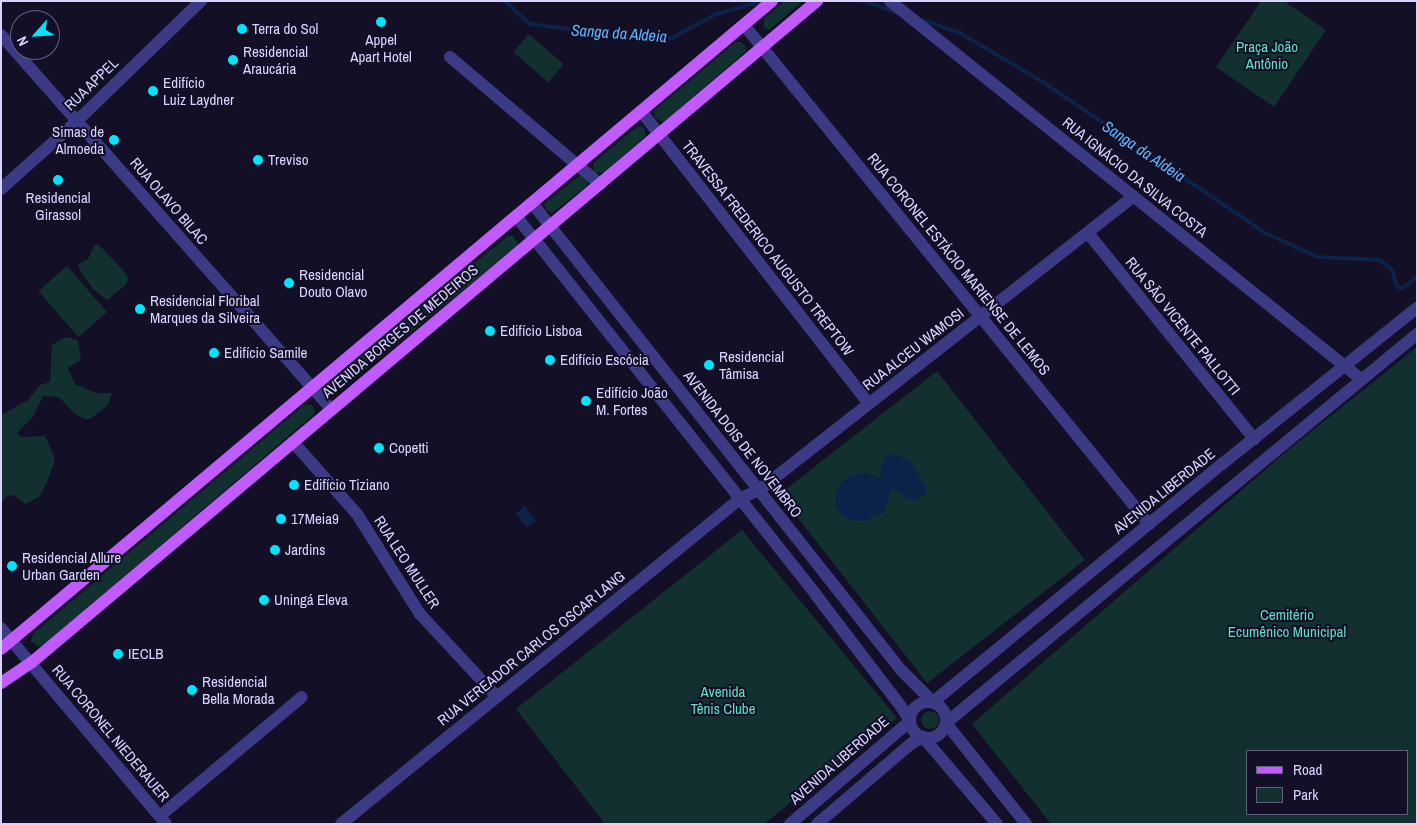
<!DOCTYPE html>
<html>
<head>
<meta charset="utf-8">
<style>
  body { margin:0 }
  #map { position:relative; width:1418px; height:825px; overflow:hidden; background:#130f26; font-family:"Archivo Narrow",sans-serif }
  div>[style] { position:absolute }
  [style*='--x'] { left:calc(var(--x)*1px); top:calc(var(--y)*1px); width:calc(var(--w)*1px); rotate:calc(var(--a)*1deg) }
  .green>* { inset:0; background:#12302f; transform-origin:0 0 }
  .round { border-radius:50% }
  .water>* { inset:0; background:#0c2248; transform-origin:0 0 }
  .stream>* { height:4px; margin:-2px; padding:0 2px; transform-origin:2px; border-radius:2px; background:#0c2248 }
  .minor>* { height:12px; margin:-6px; padding:0 6px; transform-origin:6px; border-radius:6px; background:#3d3a85 }
  .minor>.ring { margin:-6px; padding:0; box-sizing:content-box; background:none; border:12px solid #3d3a85; border-radius:50% }
  .major>* { height:12px; margin:-6px; padding:0 6px; transform-origin:6px; border-radius:6px; background:#c25bff }
  .dots>* { width:14px; height:14px; translate:-50% -50%; box-sizing:border-box; border:2px solid #130f26; border-radius:50% }
  span { translate:-50% -50%; white-space:nowrap; text-align:center; line-height:1.15; -webkit-text-stroke:4px #130f26; paint-order:stroke }
  .poi-label { font-size:15px; color:#d9d4ff }
  .left { translate:0 -50%; text-align:left }
  .right { translate:-100% -50%; text-align:right }
  .park-label { font-size:15px; color:#5fe0c0 }
  .street-label { font-size:15px; color:#d9d4ff }
  .water-label { font-size:16px; color:#62b6ff; font-style:italic }
  .frame { position:absolute; inset:0; border:2px solid #d9d4ff; pointer-events:none }
  .legend { position:absolute; left:1246px; top:750px; width:162px; height:65px; box-sizing:border-box; background:#130f26; border:1px solid #625e7d; margin:0; padding:6px 9px; list-style:none; font-size:15px; color:#d9d4ff }
  .legend li { display:flex; align-items:center; gap:10px; height:25px }
  .legend b { width:25px; border:1px solid #625e7d }
  .north { position:absolute; left:10px; top:10px; width:50px; height:50px; box-sizing:border-box; background:#130f26; border:1px solid #625e7d; border-radius:50%; rotate:244deg; font-size:14px; font-weight:700; line-height:20px; text-align:center; color:#d9d4ff }
  .north::after { content:''; display:block; margin:auto; width:18px; height:22px; background:#00e5ff; clip-path:polygon(50% 0,100% 100%,50% 72%,0 100%) }
</style>
</head>
<body>
<div id="map">
  <div class="green">
    <i style="clip-path:polygon(785px 1px,803px 1px,769px 30px,763px 27px,764px 19px)"></i>
    <i style="clip-path:polygon(1261px 1px,1284px 1px,1326px 30px,1274px 107px,1216px 67px)"></i>
    <i style="left:529px;top:34px;width:46px;height:24px;rotate:41deg"></i>
    <i style="clip-path:polygon(736px 42px,741px 42px,745px 45px,746px 49px,745px 52px,664px 122px,655px 118px,654px 111px)"></i>
    <i style="clip-path:polygon(638px 126px,644px 127px,646px 136px,603px 173px,594px 172px,593px 163px)"></i>
    <i style="clip-path:polygon(583px 175px,588px 182px,587px 186px,552px 213px,546px 210px,544px 204px,579px 176px)"></i>
    <i style="clip-path:polygon(508px 236px,513px 236px,518px 243px,515px 248px,341px 389px,335px 391px,329px 385px,330px 378px)"></i>
    <i style="clip-path:polygon(98px 244px,125px 272px,128px 278px,126px 285px,107px 300px,93px 289px,78px 267px,79px 264px,88px 259px,94px 246px)"></i>
    <i style="left:67px;top:266px;width:61px;height:38px;rotate:49deg"></i>
    <i style="clip-path:polygon(66px 337px,78px 340px,81px 360px,68px 368px,75px 384px,96px 393px,112px 393px,108px 405px,90px 419px,85px 419px,75px 414px,59px 397px,43px 396px,33px 417px,17px 433px,22px 437px,44px 436px,47px 440px,55px 459px,47px 482px,40px 496px,26px 504px,13px 495px,7px 496px,1px 504px,1px 415px,28px 400px,40px 385px,50px 382px,52px 345px)"></i>
    <i style="clip-path:polygon(evenodd,1417px 347px,1417px 824px,1051px 824px,972px 724px,1288px 450px,1417px 347px,1247px 751px,1407px 751px,1407px 814px,1247px 814px,1247px 751px)"></i>
    <i style="left:937px;top:371px;width:240px;height:200px;rotate:52deg"></i>
    <i style="clip-path:polygon(311px 404px,315px 411px,312px 416px,44px 645px,38px 647px,31px 641px,33px 634px,303px 406px)"></i>
    <i style="clip-path:polygon(742px 530px,897px 718px,764px 824px,605px 824px,516px 709px)"></i>
    <i class="round" style="left:921px;top:711px;width:18px;height:18px"></i>
  </div>
  <div class="water">
    <i style="clip-path:polygon(887px 453px,910px 460px,927px 490px,924px 495px,916px 499px,908px 499px,892px 488px,884px 512px,864px 521px,848px 520px,840px 513px,835px 504px,836px 491px,843px 481px,852px 475px,867px 473px,881px 478px,881px 467px)"></i>
    <i style="left:525px;top:506px;width:18px;height:12px;rotate:52deg"></i>
  </div>
  <div class="stream">
    <i style="--x:505;--y:1;--w:34;--a:43"></i>
    <i style="--x:530;--y:24;--w:85;--a:7.5"></i>
    <i style="--x:614;--y:35;--w:58;--a:3"></i>
    <i style="--x:672;--y:38;--w:50;--a:-28.6"></i>
    <i style="--x:716;--y:14;--w:50;--a:-15.2"></i>
    <i style="--x:863;--y:1;--w:35;--a:18"></i>
    <i style="--x:922;--y:20;--w:40;--a:18.9"></i>
    <i style="--x:960;--y:33;--w:96;--a:30.6"></i>
    <i style="--x:1043;--y:82;--w:268;--a:34.2"></i>
    <i style="--x:1265;--y:233;--w:58;--a:24.4"></i>
    <i style="--x:1318;--y:257;--w:62;--a:2.8"></i>
    <i style="--x:1380;--y:260;--w:16;--a:40"></i>
    <i style="--x:1392;--y:270;--w:17;--a:73"></i>
    <i style="--x:1397;--y:286;--w:4;--a:34"></i>
    <i style="--x:1400;--y:288;--w:3;--a:0"></i>
    <i style="--x:1403;--y:288;--w:18;--a:-38"></i>
  </div>
  <div class="minor">
    <i style="--x:890;--y:1;--w:604;--a:38.75"></i>
    <i style="--x:744;--y:25;--w:643;--a:50.94"></i>
    <i style="--x:1;--y:35;--w:500;--a:48.57"></i>
    <i style="--x:450;--y:57;--w:197;--a:40.3"></i>
    <i style="--x:641;--y:111;--w:371;--a:52.1"></i>
    <i style="--x:1;--y:189;--w:102;--a:-41.8"></i>
    <i style="--x:77;--y:121;--w:173;--a:-44.1"></i>
    <i style="--x:532;--y:203;--w:595;--a:51.69"></i>
    <i style="--x:901;--y:670;--w:45;--a:45"></i>
    <i style="--x:516;--y:216;--w:483;--a:51.6"></i>
    <i style="--x:816;--y:595;--w:142;--a:52.7"></i>
    <i style="--x:902;--y:708;--w:15;--a:58"></i>
    <i style="--x:1088;--y:233;--w:265;--a:51.1"></i>
    <i style="--x:293;--y:442;--w:96;--a:48.4"></i>
    <i style="--x:357;--y:514;--w:118;--a:57.8"></i>
    <i style="--x:420;--y:614;--w:113;--a:47.1"></i>
    <i style="--x:1;--y:628;--w:256;--a:49.9"></i>
    <i class="ring" style="left:910px;top:702px;width:24px;height:24px"></i>
    <i style="--x:933;--y:702;--w:374;--a:-39.5"></i>
    <i style="--x:1222;--y:464;--w:250;--a:-38.7"></i>
    <i style="--x:946;--y:723;--w:611;--a:-39.55"></i>
    <i style="--x:946;--y:723;--w:129;--a:51.6"></i>
    <i style="--x:923;--y:737;--w:114;--a:49.6"></i>
    <i style="--x:160;--y:816;--w:185;--a:-40"></i>
    <i style="--x:341;--y:824;--w:516;--a:-39.18"></i>
    <i style="--x:741;--y:498;--w:20;--a:-24"></i>
    <i style="--x:759;--y:490;--w:475;--a:-38.1"></i>
    <i style="--x:790;--y:824;--w:158;--a:-40.6"></i>
    <i style="--x:817;--y:824;--w:125;--a:-40.5"></i>
    <i style="--x:912;--y:743;--w:13;--a:-29"></i>
  </div>
  <div class="major">
    <i style="--x:1;--y:649;--w:1007;--a:-40.05"></i>
    <i style="--x:1;--y:683;--w:36;--a:-34"></i>
    <i style="--x:31;--y:663;--w:1028;--a:-40.11"></i>
  </div>
  <div class="dots">
    <i style="left:381px;top:22px;background:#00e5ff"></i>
    <i style="left:242px;top:29px;background:#00e5ff"></i>
    <i style="left:233px;top:60px;background:#00e5ff"></i>
    <i style="left:153px;top:91px;background:#00e5ff"></i>
    <i style="left:114px;top:140px;background:#00e5ff"></i>
    <i style="left:258px;top:160px;background:#00e5ff"></i>
    <i style="left:58px;top:180px;background:#00e5ff"></i>
    <i style="left:289px;top:283px;background:#00e5ff"></i>
    <i style="left:140px;top:309px;background:#00e5ff"></i>
    <i style="left:490px;top:331px;background:#00e5ff"></i>
    <i style="left:214px;top:353px;background:#00e5ff"></i>
    <i style="left:550px;top:360px;background:#00e5ff"></i>
    <i style="left:709px;top:365px;background:#00e5ff"></i>
    <i style="left:586px;top:401px;background:#00e5ff"></i>
    <i style="left:379px;top:448px;background:#00e5ff"></i>
    <i style="left:294px;top:485px;background:#00e5ff"></i>
    <i style="left:281px;top:519px;background:#00e5ff"></i>
    <i style="left:275px;top:550px;background:#00e5ff"></i>
    <i style="left:12px;top:566px;background:#00e5ff"></i>
    <i style="left:264px;top:600px;background:#00e5ff"></i>
    <i style="left:118px;top:654px;background:#00e5ff"></i>
    <i style="left:192px;top:690px;background:#00e5ff"></i>
  </div>
  <div class="poi-label">
    <span class="left" style="left:252px;top:29px">Terra do Sol</span>
    <span style="left:381px;top:48px">Appel<br>Apart Hotel</span>
    <span class="left" style="left:243px;top:60px">Residencial<br>Araucária</span>
    <span class="left" style="left:163px;top:91px">Edifício<br>Luiz Laydner</span>
    <span class="right" style="left:104px;top:140px">Simas de<br>Almoeda</span>
    <span class="left" style="left:268px;top:160px">Treviso</span>
    <span style="left:58px;top:206px">Residencial<br>Girassol</span>
    <span class="left" style="left:299px;top:283px">Residencial<br>Douto Olavo</span>
    <span class="left" style="left:150px;top:309px">Residencial Floribal<br>Marques da Silveira</span>
    <span class="left" style="left:500px;top:331px">Edifício Lisboa</span>
    <span class="left" style="left:224px;top:353px">Edifício Samile</span>
    <span class="left" style="left:719px;top:365px">Residencial<br>Tâmisa</span>
    <span class="left" style="left:560px;top:360px">Edifício Escócia</span>
    <span class="left" style="left:596px;top:401px">Edifício João<br>M. Fortes</span>
    <span class="left" style="left:389px;top:448px">Copetti</span>
    <span class="left" style="left:304px;top:485px">Edifício Tiziano</span>
    <span class="left" style="left:291px;top:519px">17Meia9</span>
    <span class="left" style="left:285px;top:550px">Jardins</span>
    <span class="left" style="left:22px;top:566px">Residencial Allure<br>Urban Garden</span>
    <span class="left" style="left:274px;top:600px">Uningá Eleva</span>
    <span class="left" style="left:128px;top:654px">IECLB</span>
    <span class="left" style="left:202px;top:690px">Residencial<br>Bella Morada</span>
  </div>
  <div class="park-label">
    <span style="left:1267px;top:55px">Praça João<br>Antônio</span>
    <span style="left:1287px;top:623px">Cemitério<br>Ecumênico Municipal</span>
    <span style="left:723px;top:700px">Avenida<br>Tênis Clube</span>
  </div>
  <div class="street-label">
    <span style="left:91px;top:84px;rotate:-44deg">RUA APPEL</span>
    <span style="left:1135px;top:177px;rotate:39deg">RUA IGNÁCIO DA SILVA COSTA</span>
    <span style="left:169px;top:201px;rotate:49deg">RUA OLAVO BILAC</span>
    <span style="left:768px;top:248px;rotate:52deg">TRAVESSA FREDERICO AUGUSTO TREPTOW</span>
    <span style="left:959px;top:264px;rotate:51deg">RUA CORONEL ESTÁCIO MARIENSE DE LEMOS</span>
    <span style="left:1183px;top:326px;rotate:51deg">RUA SÃO VICENTE PALLOTTI</span>
    <span style="left:400px;top:331px;rotate:-40deg">AVENIDA BORGES DE MEDEIROS</span>
    <span style="left:913px;top:349px;rotate:-38deg">RUA ALCEU WAMOSI</span>
    <span style="left:743px;top:444px;rotate:52deg">AVENIDA DOIS DE NOVEMBRO</span>
    <span style="left:1164px;top:491px;rotate:-39deg">AVENIDA LIBERDADE</span>
    <span style="left:407px;top:562px;rotate:57deg">RUA LEO MULLER</span>
    <span style="left:531px;top:648px;rotate:-39deg">RUA VEREADOR CARLOS OSCAR LANG</span>
    <span style="left:111px;top:733px;rotate:50deg">RUA CORONEL NIEDERAUER</span>
    <span style="left:839px;top:760px;rotate:-41deg">AVENIDA LIBERDADE</span>
  </div>
  <div class="water-label">
    <span style="left:619px;top:33px;rotate:4deg">Sanga da Aldeia</span>
    <span style="left:1144px;top:151px;rotate:34deg">Sanga da Aldeia</span>
  </div>
  <div class="frame"></div>
  <ul class="legend">
  <li><b style="height:6px;background:#c25bff"></b>Road</li>
  <li><b style="height:14px;background:#12302f"></b>Park</li>
  </ul>
  <div class="north">N</div>
</div>
</body>
</html>
